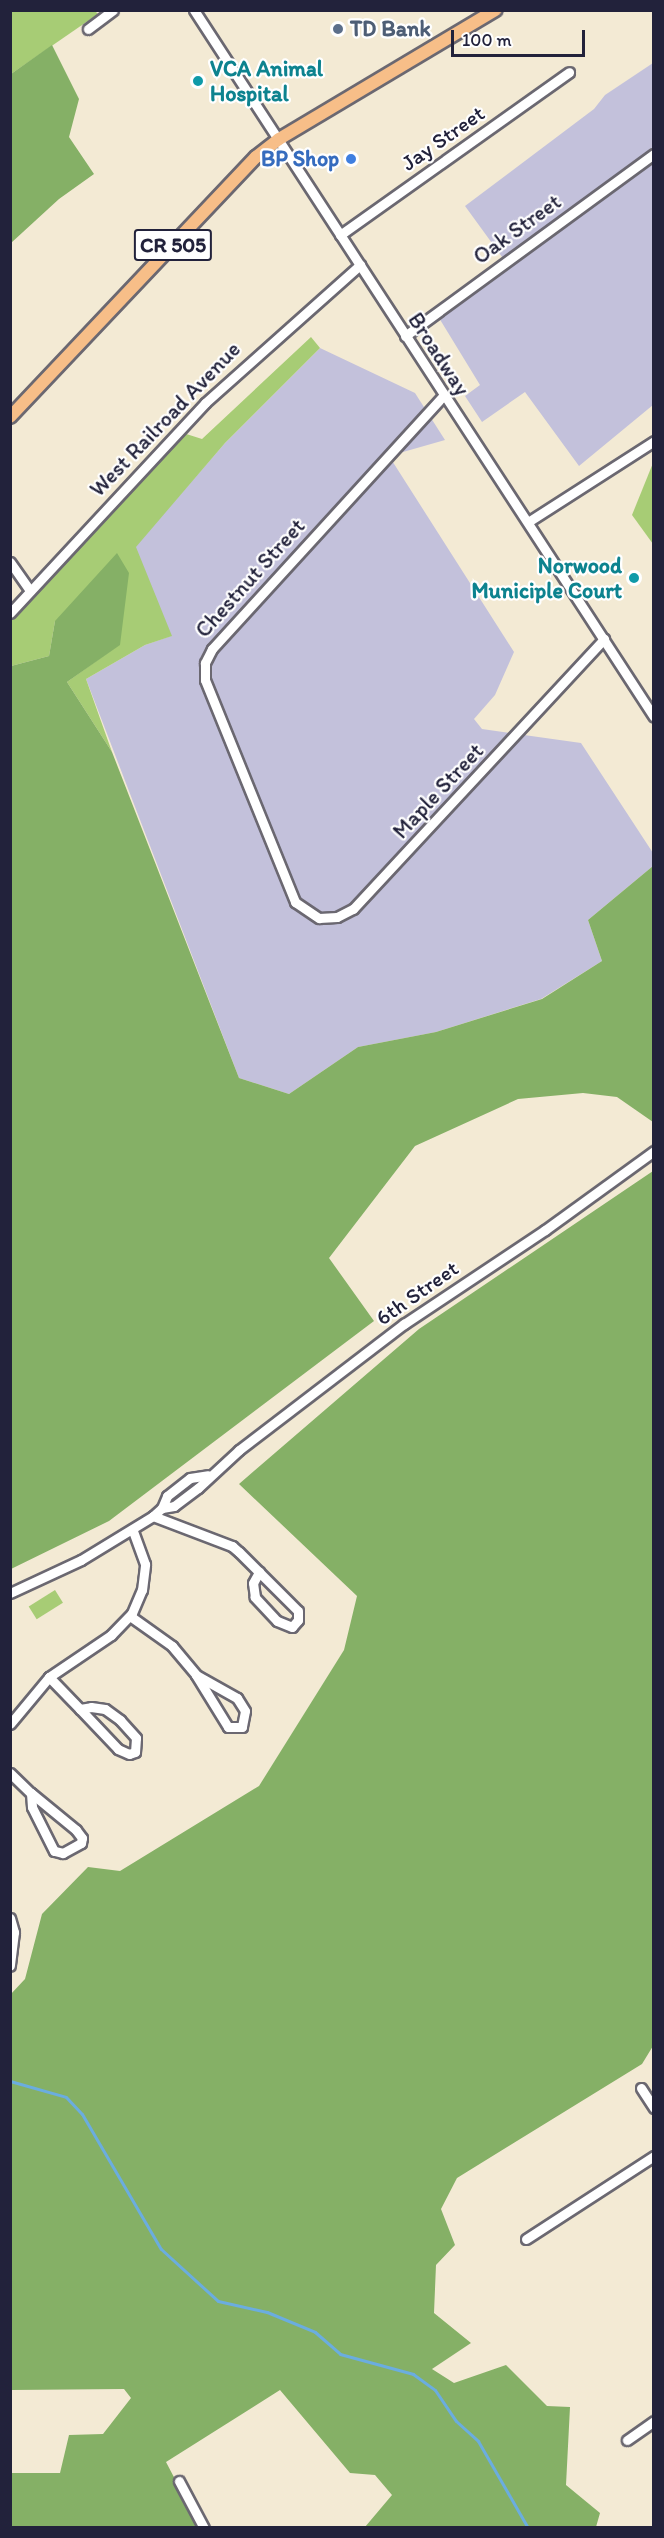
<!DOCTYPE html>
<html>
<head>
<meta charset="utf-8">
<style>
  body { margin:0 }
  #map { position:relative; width:664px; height:2538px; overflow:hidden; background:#f3ead4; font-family:Itim,sans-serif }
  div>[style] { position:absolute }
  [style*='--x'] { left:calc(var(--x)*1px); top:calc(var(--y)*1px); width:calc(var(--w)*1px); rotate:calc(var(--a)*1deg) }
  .industrial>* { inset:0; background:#c3c1db }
  .green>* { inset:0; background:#a7cc75; transform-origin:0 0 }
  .forest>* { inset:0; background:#85b066 }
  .stream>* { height:3px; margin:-1.5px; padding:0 1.5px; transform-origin:1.5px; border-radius:1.5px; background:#6baddf }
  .roads { filter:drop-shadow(2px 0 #6b6871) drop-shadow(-2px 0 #6b6871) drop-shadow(0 2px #6b6871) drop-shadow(0 -2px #6b6871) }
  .minor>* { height:9px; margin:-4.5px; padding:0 4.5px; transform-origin:4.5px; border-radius:4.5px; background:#fff }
  .major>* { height:12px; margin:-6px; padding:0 6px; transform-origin:6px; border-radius:6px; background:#f7be88 }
  .dots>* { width:16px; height:16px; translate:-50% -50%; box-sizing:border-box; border:3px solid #fff; border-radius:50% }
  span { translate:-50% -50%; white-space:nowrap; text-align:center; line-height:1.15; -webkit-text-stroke:4.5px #fff; paint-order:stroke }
  .shield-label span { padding:2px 4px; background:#fff; border:2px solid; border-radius:4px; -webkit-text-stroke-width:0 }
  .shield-label { font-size:21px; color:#22223b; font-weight:700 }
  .service-label { font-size:22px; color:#4e5e75; font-weight:700 }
  .left { translate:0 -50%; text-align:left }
  .culture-label { font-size:22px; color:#0d838f; font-weight:700 }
  .right { translate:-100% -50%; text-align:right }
  .street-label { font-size:22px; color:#22223b }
  .shop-label { font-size:22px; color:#366cbe; font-weight:700 }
  .frame { position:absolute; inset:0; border:12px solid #22223b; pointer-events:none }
  .scale { position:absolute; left:451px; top:30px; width:134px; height:27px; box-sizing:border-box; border:3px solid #22223b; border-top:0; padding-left:8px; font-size:18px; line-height:21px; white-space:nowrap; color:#22223b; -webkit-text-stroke:4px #fff; paint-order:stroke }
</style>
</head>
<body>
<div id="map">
  <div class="industrial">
    <i style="clip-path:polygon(653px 63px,653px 405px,579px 466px,525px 392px,482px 422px,465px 396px,480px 385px,436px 313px,505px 261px,465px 206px,594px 109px,605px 95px)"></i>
    <i style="clip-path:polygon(320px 348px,415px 393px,445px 440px,389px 456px,514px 652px,495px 695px,474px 719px,482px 729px,581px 743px,653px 853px,653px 866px,588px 920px,602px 961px,541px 999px,436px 1032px,358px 1047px,289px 1094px,239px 1078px,86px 679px,145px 645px,171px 636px,135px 547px,225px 443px)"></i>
  </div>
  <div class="green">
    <i style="clip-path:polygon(94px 10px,98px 14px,11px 74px,11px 11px)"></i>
    <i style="clip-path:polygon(311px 337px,320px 348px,225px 443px,136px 547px,172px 636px,145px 645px,86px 679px,112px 752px,67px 682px,120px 644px,55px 621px,49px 656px,11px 666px,10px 612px,180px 432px,202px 439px)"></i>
    <i style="clip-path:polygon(653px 463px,653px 544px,632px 515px)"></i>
    <i style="left:55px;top:1590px;width:15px;height:31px;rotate:58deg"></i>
  </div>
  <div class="forest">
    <i style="clip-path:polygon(52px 45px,79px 99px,69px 137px,94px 174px,59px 199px,11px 243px,11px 74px)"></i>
    <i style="clip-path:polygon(117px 553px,129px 573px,120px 645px,67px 682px,112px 752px,239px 1078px,289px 1094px,358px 1047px,436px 1032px,542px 999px,602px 961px,588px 920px,653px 866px,653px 1122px,617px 1097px,583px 1093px,518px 1099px,415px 1146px,329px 1258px,374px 1321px,109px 1521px,11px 1569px,11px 666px,49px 656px,55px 621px)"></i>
    <i style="clip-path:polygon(653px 1171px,653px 2046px,642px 2064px,457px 2178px,441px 2209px,455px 2245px,436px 2265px,434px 2313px,471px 2343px,432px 2369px,454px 2383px,506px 2365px,547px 2406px,570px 2407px,566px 2485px,600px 2513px,596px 2527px,365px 2527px,392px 2495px,375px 2475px,350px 2473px,280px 2390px,166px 2462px,200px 2527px,11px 2527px,11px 2473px,60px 2473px,69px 2435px,103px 2434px,131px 2398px,124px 2389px,11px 2390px,10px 1995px,25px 1979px,42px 1914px,88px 1867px,120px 1871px,259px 1786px,344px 1650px,357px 1596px,239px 1484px,419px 1329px)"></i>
  </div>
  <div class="stream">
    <i style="--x:10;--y:2081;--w:58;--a:15.9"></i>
    <i style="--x:66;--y:2097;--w:23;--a:47"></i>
    <i style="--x:82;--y:2114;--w:156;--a:59.7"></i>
    <i style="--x:161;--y:2249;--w:77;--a:42.4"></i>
    <i style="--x:218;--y:2301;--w:50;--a:12.7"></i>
    <i style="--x:267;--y:2312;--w:52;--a:22.6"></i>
    <i style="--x:315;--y:2332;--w:33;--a:41"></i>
    <i style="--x:340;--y:2354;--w:76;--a:15.3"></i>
    <i style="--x:413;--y:2374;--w:27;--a:36"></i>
    <i style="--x:435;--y:2390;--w:37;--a:56"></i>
    <i style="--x:456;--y:2421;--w:30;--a:42"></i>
    <i style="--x:478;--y:2441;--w:100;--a:60.1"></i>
  </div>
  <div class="roads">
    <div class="minor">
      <i style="--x:194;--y:10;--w:843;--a:56.95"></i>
      <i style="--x:88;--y:29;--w:31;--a:-37"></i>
      <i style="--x:340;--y:235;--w:281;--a:-35.4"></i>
      <i style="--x:405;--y:336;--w:308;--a:-36.2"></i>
      <i style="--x:443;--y:396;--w:343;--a:132.4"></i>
      <i style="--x:212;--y:649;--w:16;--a:117"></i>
      <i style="--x:205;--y:663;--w:17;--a:90"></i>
      <i style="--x:205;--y:680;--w:240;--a:67.9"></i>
      <i style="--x:295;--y:902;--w:29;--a:34"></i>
      <i style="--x:319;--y:918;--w:18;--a:-3"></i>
      <i style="--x:337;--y:917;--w:18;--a:-27"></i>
      <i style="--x:353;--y:909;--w:369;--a:-47.1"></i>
      <i style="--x:528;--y:522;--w:150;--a:-32.7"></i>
      <i style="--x:10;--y:562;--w:35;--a:55"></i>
      <i style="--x:10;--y:613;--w:287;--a:-47.1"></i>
      <i style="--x:205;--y:403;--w:208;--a:-41.7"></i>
      <i style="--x:162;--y:1508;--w:12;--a:-9"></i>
      <i style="--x:174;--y:1506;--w:30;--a:-37"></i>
      <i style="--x:198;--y:1488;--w:56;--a:-42.8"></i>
      <i style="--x:239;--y:1450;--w:208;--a:-37.4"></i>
      <i style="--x:404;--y:1324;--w:169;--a:-33.7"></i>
      <i style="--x:545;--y:1230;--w:135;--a:-35.9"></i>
      <i style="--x:153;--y:1516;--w:85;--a:20.8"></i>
      <i style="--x:232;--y:1546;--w:9;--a:41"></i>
      <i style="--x:239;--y:1552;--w:83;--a:45"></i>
      <i style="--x:298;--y:1611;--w:9;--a:90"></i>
      <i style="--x:298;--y:1620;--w:9;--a:131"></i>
      <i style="--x:292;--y:1627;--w:16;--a:-158"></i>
      <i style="--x:277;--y:1621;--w:33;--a:-133"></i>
      <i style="--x:255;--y:1597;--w:14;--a:-98"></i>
      <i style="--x:253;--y:1583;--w:13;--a:-61"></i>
      <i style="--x:10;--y:1593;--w:78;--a:-24.9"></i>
      <i style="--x:81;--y:1560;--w:84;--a:-31.4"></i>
      <i style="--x:153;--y:1516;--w:12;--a:-42"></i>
      <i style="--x:162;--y:1508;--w:13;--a:-67"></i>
      <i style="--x:167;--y:1496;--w:29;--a:-38"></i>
      <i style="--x:190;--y:1478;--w:18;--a:-9"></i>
      <i style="--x:130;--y:1616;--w:52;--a:35.5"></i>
      <i style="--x:172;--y:1646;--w:38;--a:50"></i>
      <i style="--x:196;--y:1675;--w:47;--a:29.3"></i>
      <i style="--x:237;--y:1698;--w:15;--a:58"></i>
      <i style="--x:245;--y:1711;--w:16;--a:101"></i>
      <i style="--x:242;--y:1727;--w:14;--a:180"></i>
      <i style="--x:228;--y:1727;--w:61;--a:-121.6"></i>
      <i style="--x:49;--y:1677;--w:45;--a:45.9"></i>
      <i style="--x:91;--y:1707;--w:14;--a:8"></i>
      <i style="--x:105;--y:1709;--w:19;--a:36"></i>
      <i style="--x:120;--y:1720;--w:24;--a:48"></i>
      <i style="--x:136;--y:1738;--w:14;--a:94"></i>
      <i style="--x:135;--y:1752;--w:6;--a:162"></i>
      <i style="--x:129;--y:1754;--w:12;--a:-156"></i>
      <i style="--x:118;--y:1749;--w:55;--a:-133.5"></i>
      <i style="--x:80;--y:1709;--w:11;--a:-10"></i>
      <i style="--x:10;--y:1724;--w:61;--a:-50.3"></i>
      <i style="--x:49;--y:1677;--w:75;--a:-34.1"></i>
      <i style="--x:111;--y:1635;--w:30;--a:-46"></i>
      <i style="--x:132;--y:1613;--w:25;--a:-67"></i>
      <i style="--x:142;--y:1590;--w:26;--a:-83"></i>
      <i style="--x:145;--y:1564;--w:37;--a:-110"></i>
      <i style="--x:10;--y:1773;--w:29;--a:44"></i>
      <i style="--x:31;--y:1793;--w:58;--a:39.4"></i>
      <i style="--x:76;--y:1830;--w:10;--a:53"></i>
      <i style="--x:82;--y:1838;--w:5;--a:101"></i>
      <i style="--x:81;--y:1843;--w:21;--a:151"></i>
      <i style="--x:63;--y:1853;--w:9;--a:-167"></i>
      <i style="--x:54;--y:1851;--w:49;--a:-116.6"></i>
      <i style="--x:32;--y:1807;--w:14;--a:-94"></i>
      <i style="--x:10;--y:1918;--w:15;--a:74"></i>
      <i style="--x:14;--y:1932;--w:34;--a:97"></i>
      <i style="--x:641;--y:2088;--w:24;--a:57"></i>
      <i style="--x:526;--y:2239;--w:153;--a:-33"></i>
      <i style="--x:627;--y:2440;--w:33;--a:-35"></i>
      <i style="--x:179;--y:2481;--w:53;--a:62"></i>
    </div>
    <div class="major">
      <i style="--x:10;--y:417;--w:358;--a:-46.6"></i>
      <i style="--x:256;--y:157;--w:29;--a:-38"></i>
      <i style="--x:279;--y:139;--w:252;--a:-30.8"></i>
    </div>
  </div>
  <div class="dots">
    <i style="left:338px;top:29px;background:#5c6f8a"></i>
    <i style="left:198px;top:81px;background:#0f9aa8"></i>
    <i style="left:351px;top:159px;background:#3f7fe0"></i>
    <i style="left:634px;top:578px;background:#0f9aa8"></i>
  </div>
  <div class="shield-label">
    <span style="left:173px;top:245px">CR 505</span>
  </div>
  <div class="service-label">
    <span class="left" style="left:350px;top:29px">TD Bank</span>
  </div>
  <div class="culture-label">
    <span class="left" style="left:210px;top:81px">VCA Animal<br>Hospital</span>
    <span class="right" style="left:622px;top:578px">Norwood<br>Municiple Court</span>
  </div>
  <div class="street-label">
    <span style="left:443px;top:138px;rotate:-35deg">Jay Street</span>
    <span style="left:517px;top:229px;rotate:-36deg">Oak Street</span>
    <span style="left:439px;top:354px;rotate:57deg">Broadway</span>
    <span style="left:165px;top:419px;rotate:-46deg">West Railroad Avenue</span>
    <span style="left:250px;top:578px;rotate:-48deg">Chestnut Street</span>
    <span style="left:438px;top:791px;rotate:-47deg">Maple Street</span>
    <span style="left:417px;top:1293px;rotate:-35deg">6th Street</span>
  </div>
  <div class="shop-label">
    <span class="right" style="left:339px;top:159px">BP Shop</span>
  </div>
  <div class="frame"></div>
  <div class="scale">100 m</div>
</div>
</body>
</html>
